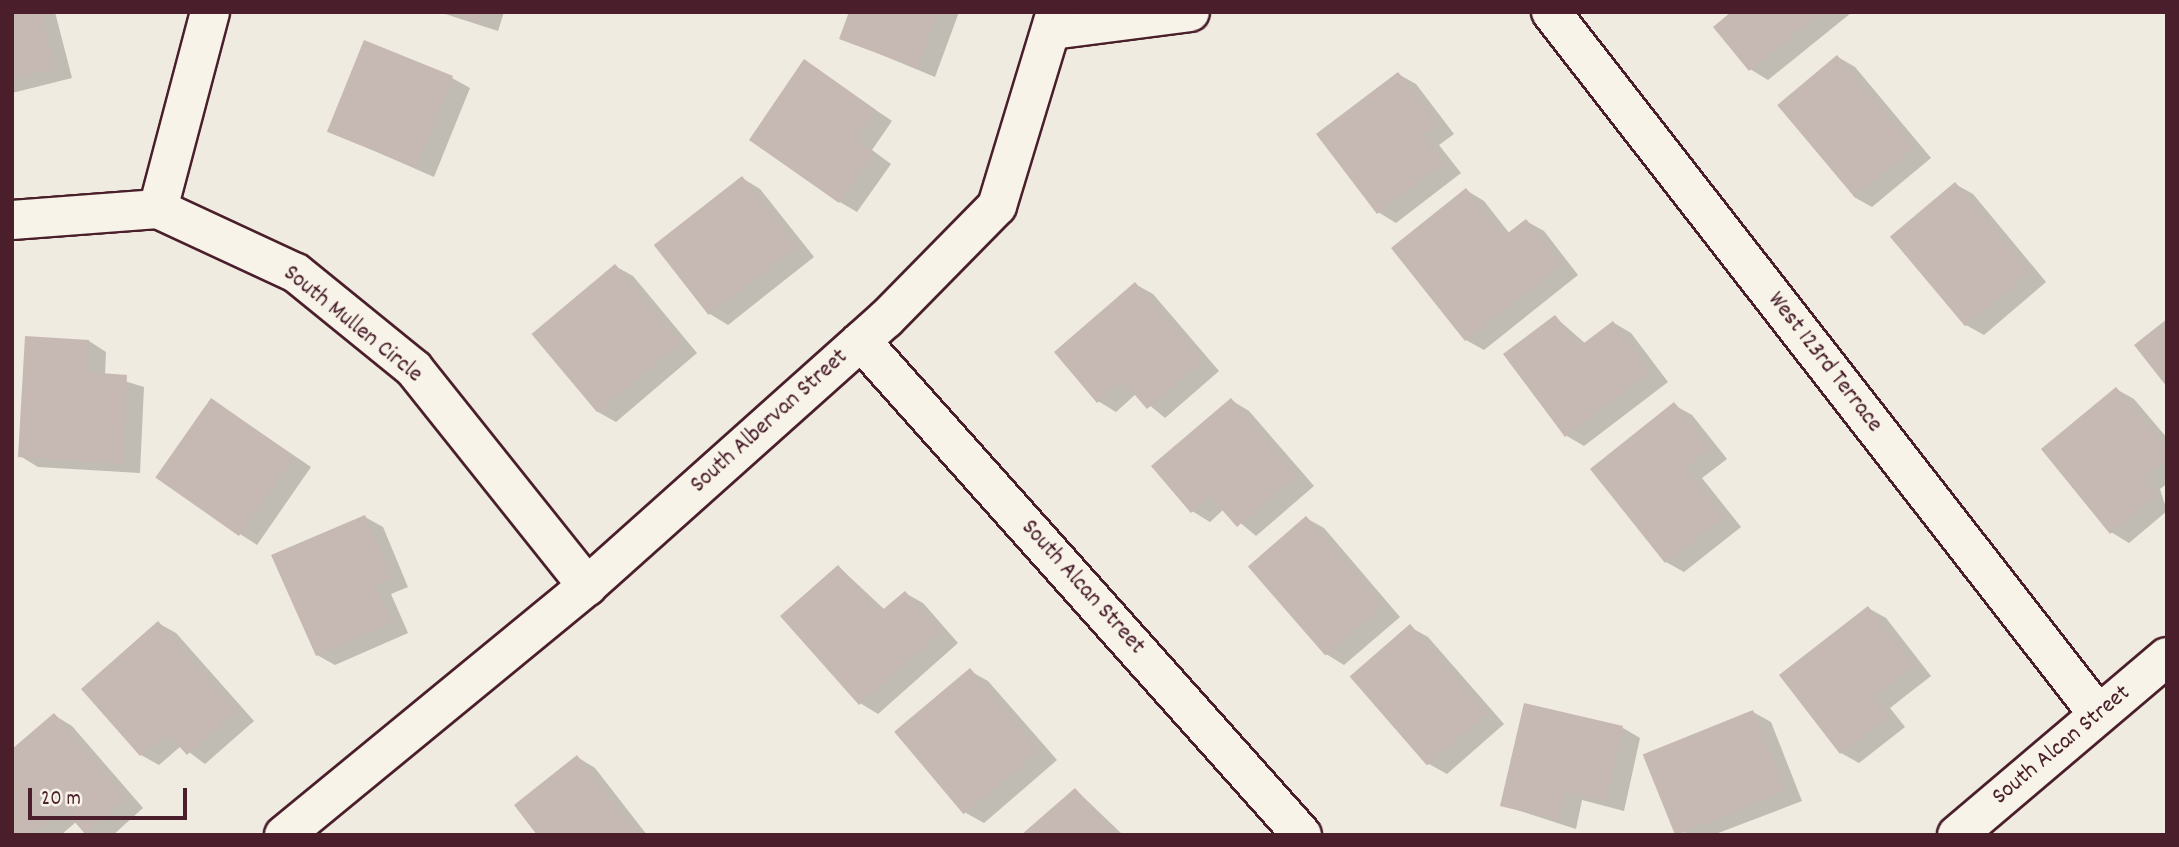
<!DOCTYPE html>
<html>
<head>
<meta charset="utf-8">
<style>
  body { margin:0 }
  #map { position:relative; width:2179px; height:847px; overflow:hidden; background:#f0ebe0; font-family:Dekko,sans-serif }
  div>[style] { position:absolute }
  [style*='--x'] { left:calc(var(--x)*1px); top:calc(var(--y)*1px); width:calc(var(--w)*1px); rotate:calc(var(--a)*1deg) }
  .shadow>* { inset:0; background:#0003 }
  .building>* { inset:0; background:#c6b8b3; transform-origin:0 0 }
  .roads { filter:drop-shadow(2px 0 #4a1f2b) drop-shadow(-2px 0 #4a1f2b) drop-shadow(0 2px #4a1f2b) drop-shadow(0 -2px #4a1f2b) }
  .minor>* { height:38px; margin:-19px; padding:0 19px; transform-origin:19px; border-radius:19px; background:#f7f3e8 }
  span { translate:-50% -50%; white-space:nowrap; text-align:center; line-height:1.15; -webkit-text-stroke:5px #f7f3e8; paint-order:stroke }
  .street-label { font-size:24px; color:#4a1f2b }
  .frame { position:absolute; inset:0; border:14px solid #4a1f2b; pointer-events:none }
  .scale { position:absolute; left:28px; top:788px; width:159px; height:32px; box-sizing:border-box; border:4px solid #4a1f2b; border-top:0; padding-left:9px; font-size:21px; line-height:24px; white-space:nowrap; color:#4a1f2b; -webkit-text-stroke:5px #f7f3e8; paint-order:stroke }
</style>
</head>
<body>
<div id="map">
  <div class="shadow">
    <i style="clip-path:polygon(12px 12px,55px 12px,72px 78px,12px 93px)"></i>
    <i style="clip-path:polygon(439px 12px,504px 12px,498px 31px)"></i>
    <i style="clip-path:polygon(851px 12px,959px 12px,935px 77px,841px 38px)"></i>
    <i style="clip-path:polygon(1734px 12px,1851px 12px,1851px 13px,1768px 80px,1750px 69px)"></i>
    <i style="clip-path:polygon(1838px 57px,1855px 67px,1931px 158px,1872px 207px,1854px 197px)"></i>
    <i style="clip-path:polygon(805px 62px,892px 121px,872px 150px,891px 164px,857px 212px,840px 202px)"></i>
    <i style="clip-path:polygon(1398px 74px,1416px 84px,1454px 134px,1439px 145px,1461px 173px,1396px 223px,1378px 212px)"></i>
    <i style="clip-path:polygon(452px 78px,470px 88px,434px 177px,329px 131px)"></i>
    <i style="clip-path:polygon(742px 178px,760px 189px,814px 257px,728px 325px,710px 314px)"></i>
    <i style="clip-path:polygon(1955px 184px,1973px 194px,2046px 282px,1984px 335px,1966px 325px)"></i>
    <i style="clip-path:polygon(1466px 190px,1484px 201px,1510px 234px,1526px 221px,1544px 231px,1578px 275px,1484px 350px,1466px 340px)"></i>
    <i style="clip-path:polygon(615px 266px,633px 276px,697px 353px,616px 422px,598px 412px)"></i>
    <i style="clip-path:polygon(1135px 284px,1153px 294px,1219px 371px,1165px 418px,1136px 394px,1116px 412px,1098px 401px)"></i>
    <i style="clip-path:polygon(1555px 317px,1586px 344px,1614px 323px,1631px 333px,1668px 382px,1584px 446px,1567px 436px)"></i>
    <i style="clip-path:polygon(89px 341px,106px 352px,105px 375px,144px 387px,140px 473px,38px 467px,20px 456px)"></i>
    <i style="clip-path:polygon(2116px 389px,2134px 399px,2167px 438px,2167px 484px,2160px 489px,2167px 511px,2129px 543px,2111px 532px)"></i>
    <i style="clip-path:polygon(212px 400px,311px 467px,257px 545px,240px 534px)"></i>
    <i style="clip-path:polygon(1231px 400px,1249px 411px,1314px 486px,1256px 536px,1224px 509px,1210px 522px,1192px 511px)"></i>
    <i style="clip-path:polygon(1674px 405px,1692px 415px,1727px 459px,1702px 478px,1741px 527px,1684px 572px,1666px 562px,1592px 469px)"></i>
    <i style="clip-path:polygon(365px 517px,383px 527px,408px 587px,391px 594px,408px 633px,335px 665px,317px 655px)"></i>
    <i style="clip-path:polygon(1306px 518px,1324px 528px,1400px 617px,1344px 665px,1326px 654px)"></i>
    <i style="clip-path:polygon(839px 567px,885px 610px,905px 593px,923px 603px,958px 643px,878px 714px,860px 703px)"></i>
    <i style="clip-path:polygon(1868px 608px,1886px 618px,1931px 676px,1890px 708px,1905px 727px,1859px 763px,1841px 753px)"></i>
    <i style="clip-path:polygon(158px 623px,176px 633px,254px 721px,205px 764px,181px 746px,159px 765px,141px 755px)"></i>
    <i style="clip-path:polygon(1410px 627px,1428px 637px,1504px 724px,1447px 774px,1429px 764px)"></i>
    <i style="clip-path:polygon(970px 671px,988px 681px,1057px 760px,984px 823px,966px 813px)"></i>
    <i style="clip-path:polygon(1753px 712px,1771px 722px,1802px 801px,1713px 835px,1675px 832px)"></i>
    <i style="clip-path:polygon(54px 715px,72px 726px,143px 808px,113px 835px,89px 835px,76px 822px,61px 835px,12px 835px)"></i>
    <i style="clip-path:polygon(1623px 728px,1640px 738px,1624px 811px,1582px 800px,1576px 829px,1502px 805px)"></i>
    <i style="clip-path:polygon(577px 757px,595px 768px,647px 835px,539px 835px)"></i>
    <i style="clip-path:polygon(1076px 790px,1123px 835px,1024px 835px)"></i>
  </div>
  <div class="building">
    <i style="clip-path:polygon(12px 12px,41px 12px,55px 69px,12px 79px)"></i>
    <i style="clip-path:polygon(451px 12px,483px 12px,480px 22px)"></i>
    <i style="clip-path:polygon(849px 12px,938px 12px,917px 68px,839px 39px)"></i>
    <i style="clip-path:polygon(1731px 12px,1822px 12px,1749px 71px,1713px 27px)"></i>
    <i style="left:364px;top:40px;width:96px;height:99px;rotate:22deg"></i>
    <i style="left:1837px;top:55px;width:120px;height:78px;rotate:50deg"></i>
    <i style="clip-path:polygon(804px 59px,876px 110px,855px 139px,874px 152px,839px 203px,749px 140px)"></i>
    <i style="clip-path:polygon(1398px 72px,1438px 123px,1423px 135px,1444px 163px,1377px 214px,1316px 134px)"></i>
    <i style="left:742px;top:176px;width:89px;height:112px;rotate:52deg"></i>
    <i style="left:1955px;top:182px;width:117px;height:85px;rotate:50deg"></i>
    <i style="clip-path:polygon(1466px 188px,1504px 236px,1526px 219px,1562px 264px,1465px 341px,1391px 248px)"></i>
    <i style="left:615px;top:264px;width:102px;height:109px;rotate:50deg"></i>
    <i style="clip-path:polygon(1135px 282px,1203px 360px,1147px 409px,1122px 380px,1097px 403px,1054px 352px)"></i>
    <i style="clip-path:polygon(1555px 315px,1580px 346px,1613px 321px,1651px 372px,1565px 437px,1503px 354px)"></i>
    <i style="clip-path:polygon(2167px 319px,2167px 387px,2134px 345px)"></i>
    <i style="clip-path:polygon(25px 336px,89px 340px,87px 372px,127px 375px,123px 464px,18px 457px)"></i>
    <i style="clip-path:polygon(2116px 387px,2167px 447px,2167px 459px,2144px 478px,2157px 495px,2110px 534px,2041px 449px)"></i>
    <i style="left:211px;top:398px;width:102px;height:97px;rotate:35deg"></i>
    <i style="clip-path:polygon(1231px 398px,1297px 475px,1237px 527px,1210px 496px,1191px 513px,1151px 466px)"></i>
    <i style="clip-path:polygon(1674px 402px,1711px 448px,1686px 468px,1724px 517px,1665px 563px,1590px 469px)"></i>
    <i style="clip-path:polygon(365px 515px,391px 577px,375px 584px,391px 623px,316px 656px,271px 555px)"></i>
    <i style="left:1306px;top:516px;width:118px;height:77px;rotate:49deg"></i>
    <i style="clip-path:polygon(838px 565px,880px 612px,905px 591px,941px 632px,859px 705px,780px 616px)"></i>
    <i style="clip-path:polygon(1868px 606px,1914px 665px,1874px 697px,1889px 717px,1840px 754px,1779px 675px)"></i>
    <i style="clip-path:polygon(158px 621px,237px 711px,187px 755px,167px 733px,140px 756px,81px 689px)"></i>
    <i style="left:1410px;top:624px;width:118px;height:80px;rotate:49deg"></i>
    <i style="left:970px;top:668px;width:108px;height:99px;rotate:50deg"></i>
    <i style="clip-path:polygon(1524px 703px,1623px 726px,1606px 802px,1565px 792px,1558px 820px,1500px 806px)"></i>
    <i style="left:1753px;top:710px;width:87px;height:119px;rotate:68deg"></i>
    <i style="clip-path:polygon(54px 713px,127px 798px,85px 834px,63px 808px,32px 835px,12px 835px,12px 749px)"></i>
    <i style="clip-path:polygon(577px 755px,639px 835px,537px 835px,514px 805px)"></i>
    <i style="clip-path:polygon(1075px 788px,1116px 835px,1021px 835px)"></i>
  </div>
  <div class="roads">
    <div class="minor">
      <i style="--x:1551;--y:12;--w:890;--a:52.07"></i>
      <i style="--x:1052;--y:30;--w:139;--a:-7.4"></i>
      <i style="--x:158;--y:209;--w:204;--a:-75.2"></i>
      <i style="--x:12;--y:220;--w:146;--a:-4.3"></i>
      <i style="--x:158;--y:209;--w:152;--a:24.9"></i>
      <i style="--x:296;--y:273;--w:152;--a:39.1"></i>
      <i style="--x:414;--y:369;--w:278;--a:51.4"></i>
      <i style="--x:861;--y:341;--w:662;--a:48.24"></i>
      <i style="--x:284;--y:835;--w:392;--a:-39.4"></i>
      <i style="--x:587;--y:586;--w:401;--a:-41.8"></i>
      <i style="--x:886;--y:319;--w:158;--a:-45.5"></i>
      <i style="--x:997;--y:206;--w:203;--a:-73.1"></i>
      <i style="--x:1957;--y:835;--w:275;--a:-40.3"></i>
    </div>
  </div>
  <div class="street-label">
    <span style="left:352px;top:325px;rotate:39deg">South Mullen Circle</span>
    <span style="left:1824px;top:363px;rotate:52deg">West 123rd Terrace</span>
    <span style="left:770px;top:422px;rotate:-42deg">South Albervan Street</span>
    <span style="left:1082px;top:588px;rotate:48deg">South Alcan Street</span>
    <span style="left:2062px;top:746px;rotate:-40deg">South Alcan Street</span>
  </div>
  <div class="frame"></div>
  <div class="scale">20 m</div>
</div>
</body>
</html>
